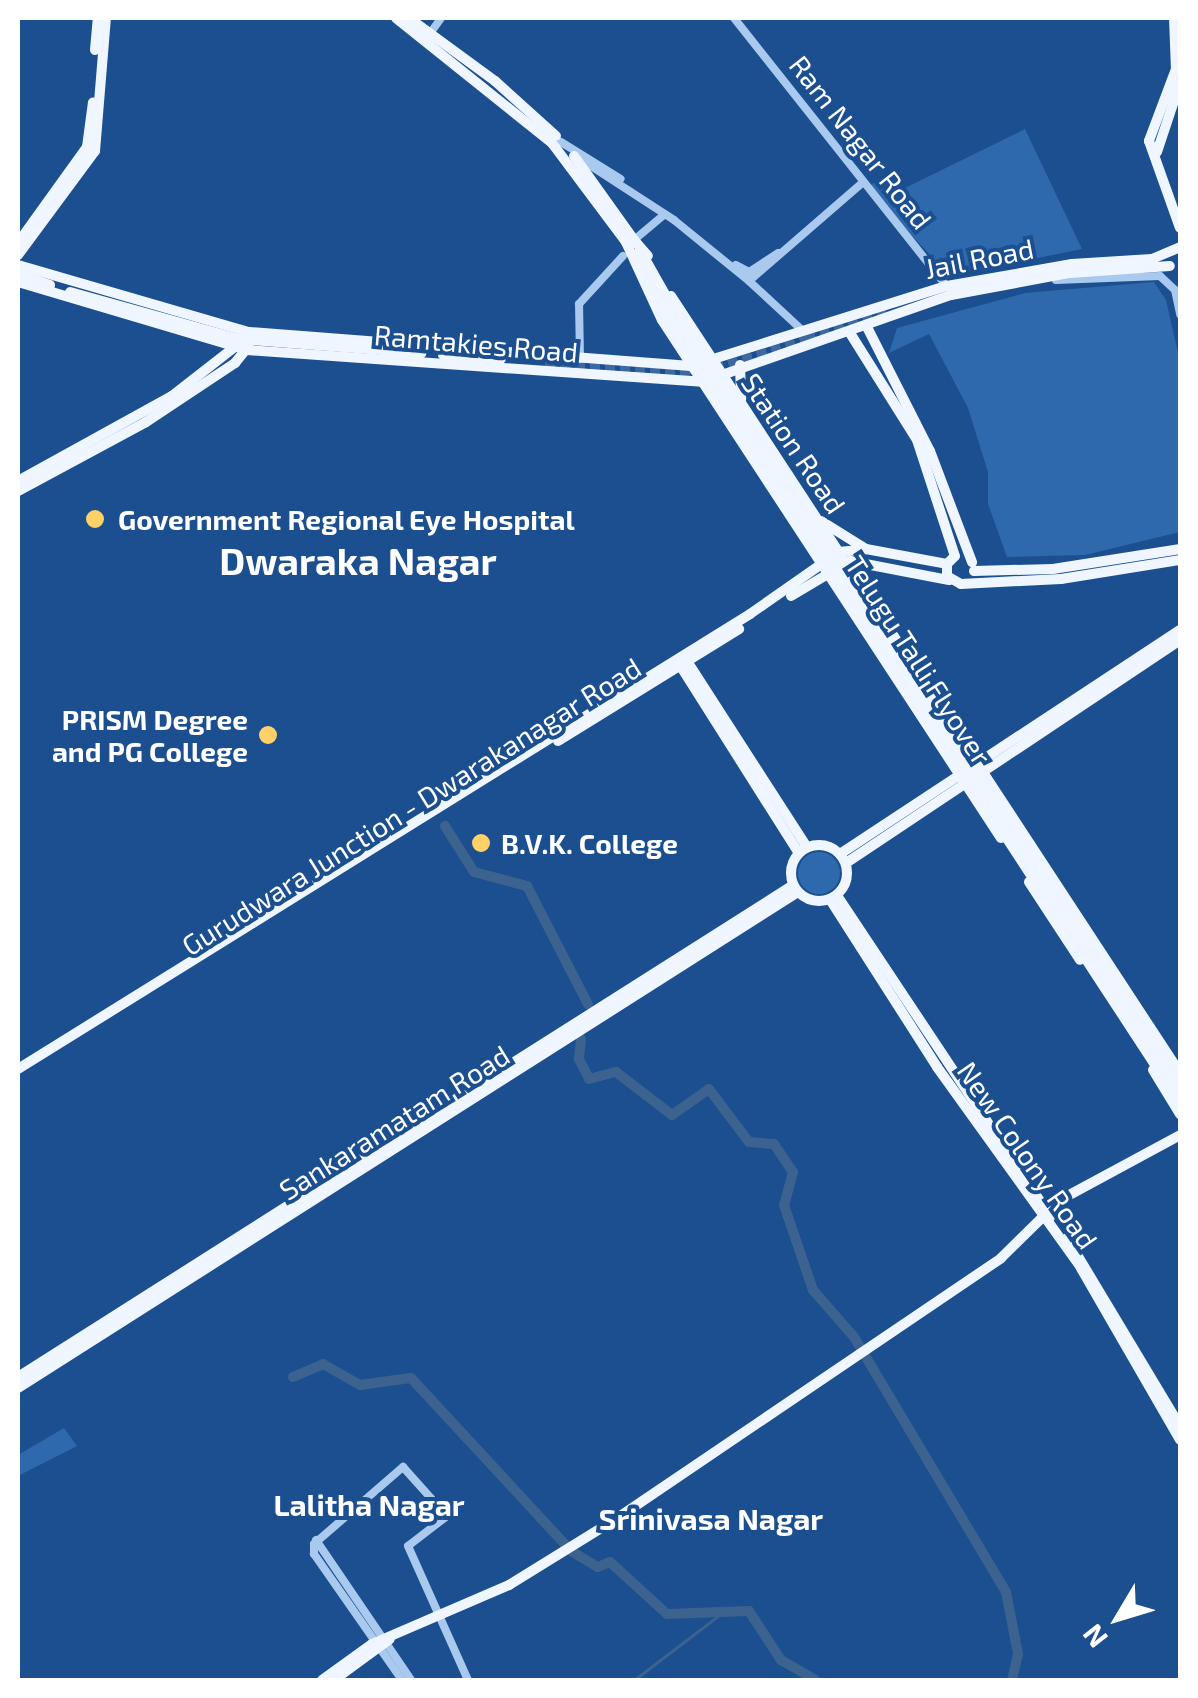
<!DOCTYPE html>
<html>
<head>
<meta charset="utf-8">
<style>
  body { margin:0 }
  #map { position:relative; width:1198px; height:1698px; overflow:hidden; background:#1b4f8f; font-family:"Exo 2",sans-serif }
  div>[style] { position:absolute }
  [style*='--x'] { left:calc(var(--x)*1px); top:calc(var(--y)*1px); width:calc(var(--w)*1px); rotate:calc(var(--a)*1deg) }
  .green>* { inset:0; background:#2e69ad }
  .round { border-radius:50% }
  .stream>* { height:2.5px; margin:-1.25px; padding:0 1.25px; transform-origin:1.25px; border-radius:1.25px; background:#3c6290 }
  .river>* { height:10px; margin:-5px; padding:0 5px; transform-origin:5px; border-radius:5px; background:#3c6290 }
  .major-tunnel>* { height:10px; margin-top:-5px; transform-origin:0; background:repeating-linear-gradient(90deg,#3d69a0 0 10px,transparent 0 15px) }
  .minor>* { height:8px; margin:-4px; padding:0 4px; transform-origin:4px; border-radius:4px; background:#a9c9ee }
  .major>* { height:10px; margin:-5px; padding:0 5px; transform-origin:5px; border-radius:5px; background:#f0f6ff }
  .major>.ring { margin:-5px; padding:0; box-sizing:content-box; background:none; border:10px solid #f0f6ff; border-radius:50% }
  .major-bridge>* { height:10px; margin:-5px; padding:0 5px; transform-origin:5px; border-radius:5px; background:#f0f6ff }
  .dots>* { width:28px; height:28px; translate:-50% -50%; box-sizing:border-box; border:5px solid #1b4f8f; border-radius:50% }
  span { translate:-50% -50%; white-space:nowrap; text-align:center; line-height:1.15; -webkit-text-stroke:8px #1b4f8f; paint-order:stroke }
  .street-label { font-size:28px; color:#fff }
  .poi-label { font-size:28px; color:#fff; font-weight:700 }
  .left { translate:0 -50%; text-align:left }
  .right { translate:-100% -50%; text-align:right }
  .neighbourhood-label { font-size:30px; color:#fff; font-weight:700 }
  .district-label { font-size:38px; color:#fff; font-weight:700 }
  .frame { position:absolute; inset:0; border:20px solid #fff; pointer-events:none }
  .north { position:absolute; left:1068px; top:1568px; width:100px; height:100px; -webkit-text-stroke:8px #1b4f8f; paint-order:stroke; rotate:232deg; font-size:28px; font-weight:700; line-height:40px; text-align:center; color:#fff }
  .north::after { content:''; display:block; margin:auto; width:35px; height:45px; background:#fff; clip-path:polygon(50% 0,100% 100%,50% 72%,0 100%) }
</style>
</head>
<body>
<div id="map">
  <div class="green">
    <i style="clip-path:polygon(1025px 129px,1082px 249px,950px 276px,867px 188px,885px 174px,905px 188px)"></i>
    <i style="clip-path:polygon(1154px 282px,1166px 300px,1180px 362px,1180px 532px,1085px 555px,1007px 557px,988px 504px,988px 472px,968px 408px,929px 334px,889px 353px,897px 328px,1025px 293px)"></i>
    <i class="round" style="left:798px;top:852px;width:42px;height:42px"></i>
    <i style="clip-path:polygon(64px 1428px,77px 1446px,18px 1476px,18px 1455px)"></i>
  </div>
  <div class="stream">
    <i style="--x:634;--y:1680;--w:111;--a:-37.3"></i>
  </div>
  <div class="river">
    <i style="--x:445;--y:826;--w:54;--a:57.8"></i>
    <i style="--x:474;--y:872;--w:55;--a:14.8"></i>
    <i style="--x:527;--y:886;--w:133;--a:62.7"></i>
    <i style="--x:581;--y:1039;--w:20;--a:96"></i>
    <i style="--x:579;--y:1059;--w:22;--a:63"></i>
    <i style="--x:589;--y:1079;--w:28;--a:-15"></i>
    <i style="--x:616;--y:1072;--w:71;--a:37.5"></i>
    <i style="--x:672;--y:1115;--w:45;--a:-35.1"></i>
    <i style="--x:709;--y:1089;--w:66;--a:53"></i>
    <i style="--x:749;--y:1142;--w:25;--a:5"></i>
    <i style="--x:774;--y:1144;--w:34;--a:56"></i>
    <i style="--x:793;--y:1172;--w:34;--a:105"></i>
    <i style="--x:784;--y:1205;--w:90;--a:71.2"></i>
    <i style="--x:813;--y:1290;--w:62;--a:48.9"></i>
    <i style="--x:854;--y:1337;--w:297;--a:59.2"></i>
    <i style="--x:1006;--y:1592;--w:63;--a:79"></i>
    <i style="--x:1018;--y:1654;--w:27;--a:103"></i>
    <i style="--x:293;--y:1377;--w:33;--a:-23"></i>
    <i style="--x:323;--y:1364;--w:43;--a:29.6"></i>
    <i style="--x:360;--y:1385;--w:51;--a:-7.8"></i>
    <i style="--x:411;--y:1378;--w:236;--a:47.2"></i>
    <i style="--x:571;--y:1551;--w:31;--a:31"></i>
    <i style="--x:598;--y:1567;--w:13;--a:-23"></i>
    <i style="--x:610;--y:1562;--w:77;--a:42.4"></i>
    <i style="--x:667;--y:1614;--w:82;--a:-2.1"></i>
    <i style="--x:749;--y:1611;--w:59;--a:56.9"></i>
    <i style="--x:781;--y:1660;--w:39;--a:30"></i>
  </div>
  <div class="major-tunnel">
    <i style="--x:805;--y:336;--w:87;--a:-18"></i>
    <i style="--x:545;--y:366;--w:155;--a:3"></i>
    <i style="--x:700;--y:374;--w:116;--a:-17.5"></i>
  </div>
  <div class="minor">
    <i style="--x:734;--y:18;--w:345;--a:51.6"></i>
    <i style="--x:431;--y:32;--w:17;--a:-54"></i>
    <i style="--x:561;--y:142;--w:70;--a:31.7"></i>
    <i style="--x:577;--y:157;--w:116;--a:33"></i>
    <i style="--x:674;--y:220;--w:97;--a:39.1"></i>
    <i style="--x:749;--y:281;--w:147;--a:-40.9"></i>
    <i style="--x:634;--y:240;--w:40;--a:-40"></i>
    <i style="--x:736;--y:265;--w:15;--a:28"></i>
    <i style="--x:749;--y:272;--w:35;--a:-33"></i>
    <i style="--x:1056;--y:280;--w:104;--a:-2.2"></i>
    <i style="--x:1160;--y:276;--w:21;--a:43"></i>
    <i style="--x:1175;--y:290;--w:25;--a:78"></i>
    <i style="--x:749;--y:281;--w:72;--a:42.8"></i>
    <i style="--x:580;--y:359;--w:55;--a:-91"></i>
    <i style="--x:579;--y:304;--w:65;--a:-47.5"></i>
    <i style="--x:316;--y:1540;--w:169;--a:55.8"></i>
    <i style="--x:402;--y:1680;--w:154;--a:-124.9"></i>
    <i style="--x:314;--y:1554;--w:10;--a:-90"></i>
    <i style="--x:314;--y:1544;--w:118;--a:-40.9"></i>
    <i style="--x:403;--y:1467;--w:66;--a:48.1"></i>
    <i style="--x:447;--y:1516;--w:49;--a:142.4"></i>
    <i style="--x:408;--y:1546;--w:147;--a:65.9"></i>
  </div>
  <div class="major">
    <i style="--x:396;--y:18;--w:200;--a:38.7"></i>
    <i style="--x:552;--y:143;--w:124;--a:53.2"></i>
    <i style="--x:409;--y:18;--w:107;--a:36.2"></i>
    <i style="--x:495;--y:81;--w:82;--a:42"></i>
    <i style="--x:1174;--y:18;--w:51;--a:87.8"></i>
    <i style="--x:1176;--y:69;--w:77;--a:110.6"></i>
    <i style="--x:1149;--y:141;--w:92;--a:70.4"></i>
    <i style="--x:95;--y:50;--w:32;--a:-85"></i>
    <i style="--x:1157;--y:152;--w:73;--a:-71.6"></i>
    <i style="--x:574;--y:156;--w:108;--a:54.4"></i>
    <i style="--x:625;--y:240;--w:88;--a:65.2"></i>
    <i style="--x:662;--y:320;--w:619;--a:56.8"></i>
    <i style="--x:634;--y:240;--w:21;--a:49"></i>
    <i style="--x:18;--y:243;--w:118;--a:-54.3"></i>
    <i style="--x:87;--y:147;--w:45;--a:-82.4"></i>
    <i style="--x:18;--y:255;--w:129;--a:-53.5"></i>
    <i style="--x:95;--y:151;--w:133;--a:-85.3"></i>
    <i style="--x:18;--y:265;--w:241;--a:16.2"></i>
    <i style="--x:249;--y:332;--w:443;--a:4.4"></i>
    <i style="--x:691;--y:366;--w:268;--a:-17.4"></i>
    <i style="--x:947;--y:286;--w:127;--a:-10"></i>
    <i style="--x:1072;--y:264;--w:80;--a:-3.6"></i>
    <i style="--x:1152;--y:259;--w:30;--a:-23"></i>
    <i style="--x:18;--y:274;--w:34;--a:19"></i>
    <i style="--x:18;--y:282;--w:239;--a:16.5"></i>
    <i style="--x:247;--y:350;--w:456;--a:4"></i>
    <i style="--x:702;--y:382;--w:264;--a:-19.3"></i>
    <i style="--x:951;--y:295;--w:121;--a:-10.5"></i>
    <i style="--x:1070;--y:273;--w:100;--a:-4"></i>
    <i style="--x:70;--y:292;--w:174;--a:15.6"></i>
    <i style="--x:238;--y:339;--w:184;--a:4.4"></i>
    <i style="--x:671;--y:296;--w:929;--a:56.77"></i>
    <i style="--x:867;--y:327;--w:139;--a:63.1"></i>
    <i style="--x:930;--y:451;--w:119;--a:69.3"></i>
    <i style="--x:850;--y:333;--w:126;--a:57.9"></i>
    <i style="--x:917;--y:440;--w:122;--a:71.9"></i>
    <i style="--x:443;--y:355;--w:58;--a:3.9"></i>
    <i style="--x:740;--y:365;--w:34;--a:88"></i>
    <i style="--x:18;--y:481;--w:176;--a:-28.9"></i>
    <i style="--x:172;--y:396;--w:81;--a:-38"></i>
    <i style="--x:18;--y:491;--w:145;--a:-28.3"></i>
    <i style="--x:146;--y:422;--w:107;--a:-33.5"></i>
    <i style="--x:235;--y:363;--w:21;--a:-51"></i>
    <i style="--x:821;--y:521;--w:53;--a:31.9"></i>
    <i style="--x:947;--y:564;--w:12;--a:90"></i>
    <i style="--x:947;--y:576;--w:16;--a:30"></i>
    <i style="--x:961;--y:584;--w:100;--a:-2.9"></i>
    <i style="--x:1061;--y:579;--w:121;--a:-9.1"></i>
    <i style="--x:974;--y:571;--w:79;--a:-1.5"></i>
    <i style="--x:1053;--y:569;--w:129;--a:-8.9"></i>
    <i style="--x:791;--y:596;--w:69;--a:-30.7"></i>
    <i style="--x:850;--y:561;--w:101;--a:10.9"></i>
    <i style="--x:685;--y:658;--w:224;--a:57.2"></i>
    <i style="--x:678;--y:662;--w:225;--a:57.7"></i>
    <i style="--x:558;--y:741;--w:213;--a:-31.7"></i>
    <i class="ring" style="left:791px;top:845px;width:46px;height:46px"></i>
    <i style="--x:843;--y:852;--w:404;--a:-33.4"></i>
    <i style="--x:849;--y:861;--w:398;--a:-33.7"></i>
    <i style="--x:1029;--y:882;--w:93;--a:56.8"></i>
    <i style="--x:838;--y:897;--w:384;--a:56.4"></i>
    <i style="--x:831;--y:901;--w:197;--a:57.4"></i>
    <i style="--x:937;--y:1067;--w:241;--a:54.3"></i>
    <i style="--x:1078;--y:1263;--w:204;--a:60"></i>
    <i style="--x:18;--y:1069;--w:862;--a:-31.86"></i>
    <i style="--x:750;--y:614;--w:108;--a:-34.9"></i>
    <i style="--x:839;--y:552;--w:27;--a:-6"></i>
    <i style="--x:866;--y:549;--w:82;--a:10.5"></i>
    <i style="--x:947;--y:564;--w:11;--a:-45"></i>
    <i style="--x:1153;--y:1070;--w:52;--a:58.5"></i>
    <i style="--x:1067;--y:1238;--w:219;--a:59"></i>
    <i style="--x:18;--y:1377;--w:914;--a:-32.4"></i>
    <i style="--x:18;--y:1388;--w:921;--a:-32.45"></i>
    <i style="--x:322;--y:1680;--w:62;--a:-35.8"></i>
    <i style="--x:372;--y:1644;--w:149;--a:-23.3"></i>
    <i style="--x:509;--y:1585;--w:126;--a:-31.7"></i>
    <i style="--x:616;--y:1519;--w:465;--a:-34.1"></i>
    <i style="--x:1001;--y:1258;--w:83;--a:-44.5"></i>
    <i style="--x:1060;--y:1200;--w:136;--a:-28.4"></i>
    <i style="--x:334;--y:1680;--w:69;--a:-36.2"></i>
  </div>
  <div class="major-bridge">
    <i style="--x:640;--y:250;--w:118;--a:60.6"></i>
    <i style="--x:698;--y:353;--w:880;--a:56.78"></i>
    <i style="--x:633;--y:255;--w:87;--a:61.1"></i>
    <i style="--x:675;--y:331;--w:923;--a:56.81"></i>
  </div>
  <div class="dots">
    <i style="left:95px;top:519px;background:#ffd166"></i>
    <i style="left:268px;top:735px;background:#ffd166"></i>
    <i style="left:481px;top:843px;background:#ffd166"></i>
  </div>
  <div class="street-label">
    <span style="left:861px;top:142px;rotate:52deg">Ram Nagar Road</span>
    <span style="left:979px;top:258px;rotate:-11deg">Jail Road</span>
    <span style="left:476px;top:343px;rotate:5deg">Ramtakies Road</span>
    <span style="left:794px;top:443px;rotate:56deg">Station Road</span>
    <span style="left:919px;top:660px;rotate:57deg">Telugu Talli Flyover</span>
    <span style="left:411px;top:806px;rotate:-32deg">Gurudwara Junction - Dwarakanagar Road</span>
    <span style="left:394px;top:1122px;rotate:-32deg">Sankaramatam Road</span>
    <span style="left:1028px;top:1155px;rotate:55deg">New Colony Road</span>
  </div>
  <div class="poi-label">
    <span class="left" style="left:118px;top:519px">Government Regional Eye Hospital</span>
    <span class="right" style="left:248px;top:735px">PRISM Degree<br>and PG College</span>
    <span class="left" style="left:501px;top:843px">B.V.K. College</span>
  </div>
  <div class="neighbourhood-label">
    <span style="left:369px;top:1504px">Lalitha Nagar</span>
    <span style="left:711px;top:1518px">Srinivasa Nagar</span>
  </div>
  <div class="district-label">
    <span style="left:358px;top:561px">Dwaraka Nagar</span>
  </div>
  <div class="frame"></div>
  <div class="north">N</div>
</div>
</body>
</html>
